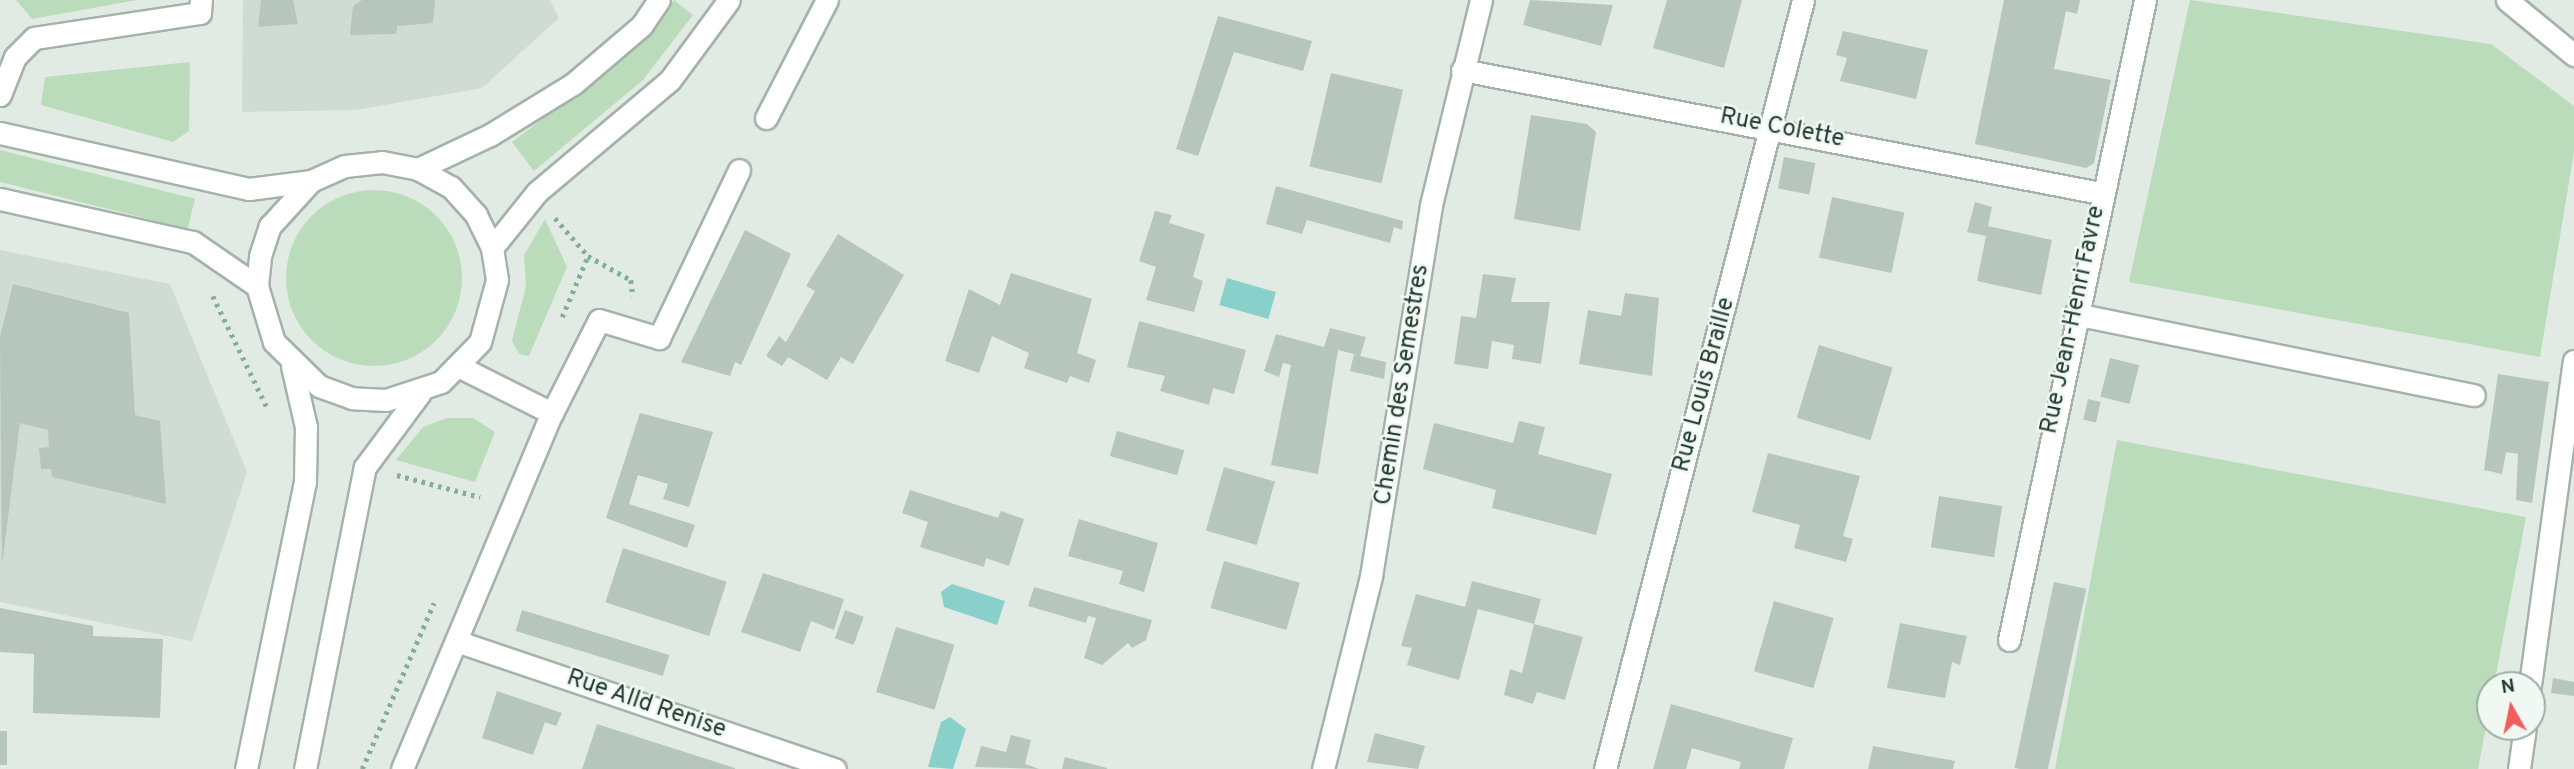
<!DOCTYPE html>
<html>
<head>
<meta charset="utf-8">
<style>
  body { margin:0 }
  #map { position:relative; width:2574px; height:769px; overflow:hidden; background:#e1ebe4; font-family:Overpass,sans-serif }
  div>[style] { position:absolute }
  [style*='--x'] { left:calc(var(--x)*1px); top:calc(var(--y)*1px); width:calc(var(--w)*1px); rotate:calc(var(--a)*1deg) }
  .built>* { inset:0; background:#cfdbd3 }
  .green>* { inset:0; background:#badcbb; transform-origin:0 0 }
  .round { border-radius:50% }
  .water>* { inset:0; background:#89d0cb; transform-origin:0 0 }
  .building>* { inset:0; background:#b6c6bd; transform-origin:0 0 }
  .path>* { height:4.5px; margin-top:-2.25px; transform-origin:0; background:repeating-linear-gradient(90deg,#82af96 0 3.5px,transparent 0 8.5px) }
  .roads { filter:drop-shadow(2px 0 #a4b3aa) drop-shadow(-2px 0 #a4b3aa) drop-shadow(0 2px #a4b3aa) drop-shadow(0 -2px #a4b3aa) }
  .lane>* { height:21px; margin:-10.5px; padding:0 10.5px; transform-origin:10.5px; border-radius:10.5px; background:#fff }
  .street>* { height:21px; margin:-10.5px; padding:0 10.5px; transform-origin:10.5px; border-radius:10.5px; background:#fff }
  .secondary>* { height:21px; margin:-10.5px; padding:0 10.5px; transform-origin:10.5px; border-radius:10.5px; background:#fff }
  span { translate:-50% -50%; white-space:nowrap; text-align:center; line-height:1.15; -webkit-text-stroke:5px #f1f8f3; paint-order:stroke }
  .street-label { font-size:24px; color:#223c2f }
  .north { position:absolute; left:2476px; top:671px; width:70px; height:70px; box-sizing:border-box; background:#f1f8f3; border:2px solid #9eada5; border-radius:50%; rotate:351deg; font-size:19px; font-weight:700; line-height:28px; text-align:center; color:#223c2f }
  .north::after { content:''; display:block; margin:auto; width:24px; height:32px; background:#f05d5b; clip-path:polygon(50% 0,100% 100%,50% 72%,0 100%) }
</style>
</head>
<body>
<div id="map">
  <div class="built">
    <i style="clip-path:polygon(243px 0,550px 0,559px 18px,482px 88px,356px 110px,242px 112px)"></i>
    <i style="clip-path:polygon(0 250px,170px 284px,247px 472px,192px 641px,0 602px)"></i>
  </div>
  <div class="green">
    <i style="clip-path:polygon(16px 0,137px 0,32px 19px)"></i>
    <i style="clip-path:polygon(674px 0,693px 15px,643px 80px,534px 171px,512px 142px,571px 97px)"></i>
    <i style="clip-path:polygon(2190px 0,2491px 44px,2574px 106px,2574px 152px,2540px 357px,2129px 282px)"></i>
    <i style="clip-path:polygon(190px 62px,189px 131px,173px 142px,41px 105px,45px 77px)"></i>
    <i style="left:0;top:150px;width:201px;height:31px;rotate:14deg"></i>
    <i class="round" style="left:286px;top:190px;width:176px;height:176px"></i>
    <i style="clip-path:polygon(545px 219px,567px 267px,529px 356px,519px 354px,512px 341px,526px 286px,524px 255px)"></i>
    <i style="clip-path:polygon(447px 418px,473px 418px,495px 432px,475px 482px,396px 460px,423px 427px)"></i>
    <i style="clip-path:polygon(2117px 440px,2526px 517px,2478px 769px,2055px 769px)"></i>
  </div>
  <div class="water">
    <i style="left:1227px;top:278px;width:51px;height:28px;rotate:16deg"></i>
    <i style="clip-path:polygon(952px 584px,1005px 601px,997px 625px,944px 607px,941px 592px)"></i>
    <i style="clip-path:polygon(950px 717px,966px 729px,953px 769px,928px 767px,941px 722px)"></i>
  </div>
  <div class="building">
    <i style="clip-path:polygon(261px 0,293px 0,298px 24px,258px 27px)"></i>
    <i style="clip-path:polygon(362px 0,435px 0,433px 23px,397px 26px,396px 34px,350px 35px,353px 6px)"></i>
    <i style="clip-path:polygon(1530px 0,1613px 5px,1601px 46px,1523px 25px)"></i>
    <i style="clip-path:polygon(1667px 0,1742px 0,1724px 68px,1653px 48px)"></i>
    <i style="clip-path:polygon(2004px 0,2080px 0,2077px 14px,2066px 11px,2054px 69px,2111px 80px,2094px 163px,2086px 168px,1975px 144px)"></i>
    <i style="clip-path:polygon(1218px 16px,1312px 41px,1303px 71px,1234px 52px,1198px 156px,1176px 149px)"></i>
    <i style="clip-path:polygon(1843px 31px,1928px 50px,1916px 99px,1840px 81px,1847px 58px,1836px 55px)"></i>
    <i style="left:1331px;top:73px;width:74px;height:96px;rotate:13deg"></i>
    <i style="clip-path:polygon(1531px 115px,1587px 124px,1596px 132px,1580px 231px,1514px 219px)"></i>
    <i style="left:1784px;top:157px;width:32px;height:32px;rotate:11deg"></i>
    <i style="clip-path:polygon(1276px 186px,1403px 221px,1402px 230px,1394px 227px,1390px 243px,1307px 220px,1302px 234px,1266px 224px)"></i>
    <i style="left:1832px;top:197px;width:74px;height:62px;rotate:12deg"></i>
    <i style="clip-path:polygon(1975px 202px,1992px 207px,1988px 226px,2052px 240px,2041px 295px,1977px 281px,1986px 236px,1967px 232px)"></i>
    <i style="clip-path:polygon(1155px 211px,1172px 215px,1169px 223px,1205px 234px,1193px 277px,1203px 281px,1194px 312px,1146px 300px,1156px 267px,1139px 261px)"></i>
    <i style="clip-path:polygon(745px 230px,791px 254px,741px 365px,735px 362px,730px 376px,681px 362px)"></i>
    <i style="clip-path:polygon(838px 234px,904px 275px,853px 364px,841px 357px,827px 380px,788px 357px,782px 366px,766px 356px,779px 336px,786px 342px,815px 291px,806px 286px)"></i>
    <i style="clip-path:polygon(1011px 273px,1092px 299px,1077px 353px,1096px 360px,1089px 383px,1070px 376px,1067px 383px,1024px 368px,1029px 353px,992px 336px,979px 373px,945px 361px,969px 289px,1000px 305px)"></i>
    <i style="clip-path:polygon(1483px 274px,1516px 278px,1511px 302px,1550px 302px,1541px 364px,1512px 359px,1514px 345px,1492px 341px,1488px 369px,1454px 364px,1461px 316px,1476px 318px)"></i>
    <i style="clip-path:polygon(13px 284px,129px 313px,135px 415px,160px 421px,166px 504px,52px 477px,51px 469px,41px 469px,39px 448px,49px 447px,48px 430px,20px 423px,2px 565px,0 337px)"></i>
    <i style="clip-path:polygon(1625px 293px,1659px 298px,1652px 376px,1579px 364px,1588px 310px,1621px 316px)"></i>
    <i style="clip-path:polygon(1139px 321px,1246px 350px,1234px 394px,1213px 388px,1209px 405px,1160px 391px,1165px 376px,1127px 367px)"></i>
    <i style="clip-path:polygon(1330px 328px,1366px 337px,1360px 356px,1386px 362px,1384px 379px,1350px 371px,1354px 354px,1338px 350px,1318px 474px,1271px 465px,1291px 365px,1283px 363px,1279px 377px,1264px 371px,1276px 334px,1324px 347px)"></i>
    <i style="left:1819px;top:345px;width:77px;height:76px;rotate:17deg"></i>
    <i style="left:2110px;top:358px;width:30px;height:40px;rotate:14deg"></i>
    <i style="clip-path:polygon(2498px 374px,2549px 382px,2532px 503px,2516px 500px,2518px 454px,2506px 452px,2502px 474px,2484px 470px)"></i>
    <i style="left:2088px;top:399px;width:13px;height:21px;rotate:13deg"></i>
    <i style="clip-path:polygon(640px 413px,713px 432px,689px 507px,663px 499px,668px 484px,638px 475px,629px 504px,695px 525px,687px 548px,606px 518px)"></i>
    <i style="clip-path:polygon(1519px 421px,1545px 427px,1538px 454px,1612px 474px,1596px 535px,1492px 508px,1496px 490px,1423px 469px,1434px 423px,1513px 443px)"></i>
    <i style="left:1117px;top:431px;width:70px;height:26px;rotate:16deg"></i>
    <i style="clip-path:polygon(1768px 453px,1860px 476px,1843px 536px,1853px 539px,1846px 562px,1794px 548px,1800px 525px,1752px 512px)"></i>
    <i style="left:1224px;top:467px;width:53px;height:66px;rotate:16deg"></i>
    <i style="clip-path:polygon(910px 490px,998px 518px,1001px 511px,1024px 519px,1009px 566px,986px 558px,984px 567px,920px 547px,928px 522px,902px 513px)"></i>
    <i style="left:1939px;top:496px;width:64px;height:52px;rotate:9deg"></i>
    <i style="clip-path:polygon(1079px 519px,1158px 543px,1144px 592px,1119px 584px,1123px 571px,1068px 556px)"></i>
    <i style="left:623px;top:548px;width:109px;height:57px;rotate:18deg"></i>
    <i style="left:1224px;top:561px;width:79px;height:49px;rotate:16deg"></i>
    <i style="clip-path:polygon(763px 573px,844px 599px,834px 630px,811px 621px,800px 652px,741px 632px)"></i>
    <i style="clip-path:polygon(1472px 581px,1541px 599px,1534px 624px,1478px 609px,1459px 680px,1407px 665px,1412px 648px,1401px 646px,1416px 594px,1465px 607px)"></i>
    <i style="left:2054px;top:582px;width:33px;height:190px;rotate:12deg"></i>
    <i style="clip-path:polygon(1034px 587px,1152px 620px,1146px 640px,1132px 648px,1128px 643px,1102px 665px,1084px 658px,1096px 618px,1088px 616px,1086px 623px,1028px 606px)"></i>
    <i style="left:1774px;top:601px;width:62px;height:73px;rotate:16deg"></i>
    <i style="clip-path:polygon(0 608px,93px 626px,93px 636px,163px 639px,160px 718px,33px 713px,34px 654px,0 652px)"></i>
    <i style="left:522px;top:610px;width:154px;height:22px;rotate:17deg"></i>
    <i style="left:845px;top:610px;width:20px;height:30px;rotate:20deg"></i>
    <i style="clip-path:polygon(1900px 623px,1967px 636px,1960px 665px,1952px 662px,1945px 698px,1887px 688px)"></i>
    <i style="clip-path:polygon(1534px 624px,1583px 637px,1565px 700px,1537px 692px,1533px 704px,1504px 695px,1510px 669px,1522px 673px)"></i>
    <i style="left:896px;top:627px;width:61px;height:68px;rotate:17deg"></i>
    <i style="clip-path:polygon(2553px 678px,2574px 682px,2574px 696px,2551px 693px)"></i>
    <i style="clip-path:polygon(497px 691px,562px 713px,556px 726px,545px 722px,533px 755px,482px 738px)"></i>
    <i style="clip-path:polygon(1671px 704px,1793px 738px,1784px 769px,1739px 769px,1741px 762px,1692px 748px,1686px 769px,1653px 769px)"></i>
    <i style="clip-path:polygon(597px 724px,735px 768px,735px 769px,582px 769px)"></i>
    <i style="left:0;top:731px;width:7px;height:34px"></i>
    <i style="clip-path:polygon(1375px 733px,1425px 746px,1418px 769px,1367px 762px)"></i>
    <i style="clip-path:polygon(1011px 735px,1031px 740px,1025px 764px,1039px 769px,975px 767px,981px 746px,1006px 752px)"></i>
    <i style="clip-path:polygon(1873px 746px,1955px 761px,1953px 769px,1868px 769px)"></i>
    <i style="clip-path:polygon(1065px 757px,1107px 768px,1107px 769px,1062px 769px)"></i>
  </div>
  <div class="path">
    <i style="--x:555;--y:218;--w:50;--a:49"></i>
    <i style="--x:588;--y:256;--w:49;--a:29.2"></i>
    <i style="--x:631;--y:280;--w:17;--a:83"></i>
    <i style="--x:213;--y:296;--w:123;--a:64.1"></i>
    <i style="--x:562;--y:317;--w:66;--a:-66.9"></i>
    <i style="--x:397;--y:475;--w:86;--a:14.8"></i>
    <i style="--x:362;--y:769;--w:181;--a:-66.6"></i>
  </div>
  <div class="roads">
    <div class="lane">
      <i style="--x:2075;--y:314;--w:407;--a:11.5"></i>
    </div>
    <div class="street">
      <i style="--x:1462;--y:70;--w:650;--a:10.91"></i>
      <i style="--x:0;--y:95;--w:41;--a:-68.5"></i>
      <i style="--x:15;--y:57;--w:27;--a:-45"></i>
      <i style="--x:34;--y:38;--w:168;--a:-8.6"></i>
      <i style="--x:200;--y:13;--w:13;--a:-86"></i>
      <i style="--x:766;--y:118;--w:133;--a:-62.7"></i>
      <i style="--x:460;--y:367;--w:103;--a:26.6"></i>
      <i style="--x:2009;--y:640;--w:654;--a:-78"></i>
      <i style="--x:456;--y:641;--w:400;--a:18.7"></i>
      <i style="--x:2530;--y:685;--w:327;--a:-82.3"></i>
      <i style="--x:402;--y:769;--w:386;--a:-67.2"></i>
      <i style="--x:552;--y:413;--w:104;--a:-63.2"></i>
      <i style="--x:599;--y:320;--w:63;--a:16.7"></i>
      <i style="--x:659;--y:338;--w:186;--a:-64.5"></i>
      <i style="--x:1323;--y:769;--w:199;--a:-76"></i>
      <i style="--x:1371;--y:576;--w:376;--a:-80.8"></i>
      <i style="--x:1431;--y:205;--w:211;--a:-76.3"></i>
      <i style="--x:1605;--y:769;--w:794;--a:-75.56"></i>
      <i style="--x:2519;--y:769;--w:42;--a:-81.9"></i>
    </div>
    <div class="secondary">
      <i style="--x:2507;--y:0;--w:87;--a:39.4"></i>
      <i style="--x:0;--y:133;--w:255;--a:12.7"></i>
      <i style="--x:249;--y:189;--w:63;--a:-7.4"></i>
      <i style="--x:311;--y:181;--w:37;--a:-24"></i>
      <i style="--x:345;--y:166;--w:37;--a:-6"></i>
      <i style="--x:382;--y:162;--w:37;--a:11"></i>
      <i style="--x:418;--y:169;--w:38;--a:29"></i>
      <i style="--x:451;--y:187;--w:38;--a:48"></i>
      <i style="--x:476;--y:215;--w:37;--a:64"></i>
      <i style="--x:492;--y:248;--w:32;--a:81"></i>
      <i style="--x:497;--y:280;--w:64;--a:105.3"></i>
      <i style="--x:480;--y:342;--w:56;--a:134.3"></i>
      <i style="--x:441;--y:382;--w:58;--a:161.9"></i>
      <i style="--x:386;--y:400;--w:34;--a:-177"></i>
      <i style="--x:352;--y:398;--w:35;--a:-160"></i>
      <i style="--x:319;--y:386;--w:63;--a:-135.6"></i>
      <i style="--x:274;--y:342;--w:59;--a:-106.9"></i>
      <i style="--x:257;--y:286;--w:30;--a:-84"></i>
      <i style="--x:260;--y:256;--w:32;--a:-72"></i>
      <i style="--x:270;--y:226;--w:61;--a:-47.7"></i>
      <i style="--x:418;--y:169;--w:80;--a:-25.3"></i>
      <i style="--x:490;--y:135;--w:97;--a:-31.6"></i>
      <i style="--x:573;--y:84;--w:91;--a:-40.5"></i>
      <i style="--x:642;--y:25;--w:30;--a:-56"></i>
      <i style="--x:0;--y:199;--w:198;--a:12.6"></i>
      <i style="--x:193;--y:242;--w:78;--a:34.5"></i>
      <i style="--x:492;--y:248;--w:72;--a:-51.2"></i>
      <i style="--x:537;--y:192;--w:174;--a:-40.1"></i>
      <i style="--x:670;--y:80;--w:99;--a:-53.6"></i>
      <i style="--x:246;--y:769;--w:293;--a:-78.4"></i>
      <i style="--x:305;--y:482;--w:55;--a:-89"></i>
      <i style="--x:306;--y:427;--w:63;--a:-102.9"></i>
      <i style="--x:305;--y:769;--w:308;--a:-78.8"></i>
      <i style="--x:365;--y:467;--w:92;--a:-53.4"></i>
    </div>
  </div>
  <div class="street-label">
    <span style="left:1782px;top:129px;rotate:11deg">Rue Colette</span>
    <span style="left:2074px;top:320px;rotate:-78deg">Rue Jean-Henri Favre</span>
    <span style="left:1403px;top:385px;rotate:-81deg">Chemin des Semestres</span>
    <span style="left:1705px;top:385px;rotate:-75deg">Rue Louis Braille</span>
    <span style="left:646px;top:705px;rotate:19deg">Rue Alld Renise</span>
  </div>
  <div class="north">N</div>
</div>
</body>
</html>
